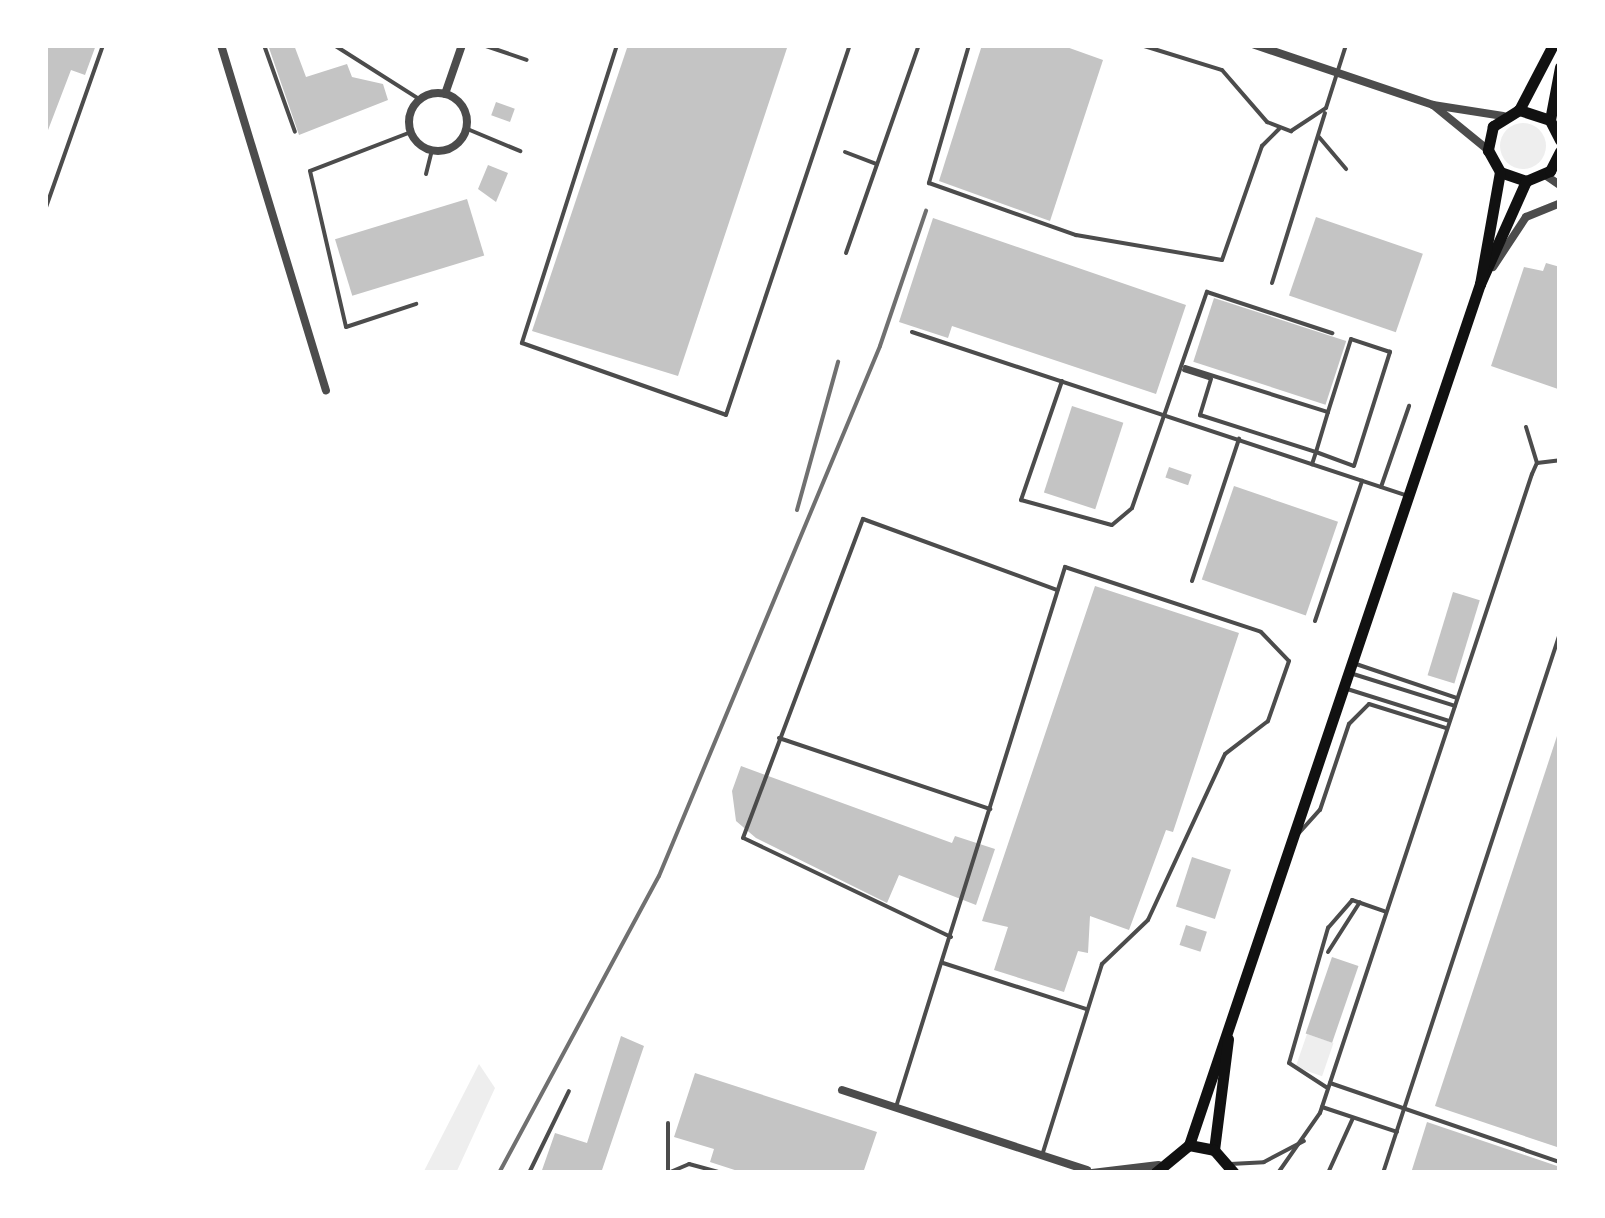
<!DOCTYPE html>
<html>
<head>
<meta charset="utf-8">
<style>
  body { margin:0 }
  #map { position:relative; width:1605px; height:1218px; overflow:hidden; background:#fff; font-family:Rubik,sans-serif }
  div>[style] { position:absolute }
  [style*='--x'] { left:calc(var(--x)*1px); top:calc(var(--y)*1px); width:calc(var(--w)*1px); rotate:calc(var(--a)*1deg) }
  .green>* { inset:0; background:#eee; transform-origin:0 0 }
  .round { border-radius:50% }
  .building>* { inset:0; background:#c4c4c4; transform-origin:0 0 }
  .service>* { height:4px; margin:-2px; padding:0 2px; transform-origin:2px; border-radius:2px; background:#4c4c4c }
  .minor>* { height:8px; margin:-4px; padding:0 4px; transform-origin:4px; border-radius:4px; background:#4c4c4c }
  .minor>.ring { margin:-4px; padding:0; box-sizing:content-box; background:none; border:8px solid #4c4c4c; border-radius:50% }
  .secondary>* { height:11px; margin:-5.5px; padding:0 5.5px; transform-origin:5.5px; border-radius:5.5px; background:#111 }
  .rail>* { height:4px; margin:-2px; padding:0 2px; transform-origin:2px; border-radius:2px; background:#707070 }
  span { translate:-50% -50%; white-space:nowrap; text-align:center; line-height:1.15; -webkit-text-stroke:10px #fff; paint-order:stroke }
  .frame { position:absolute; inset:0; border:48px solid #fff; pointer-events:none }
</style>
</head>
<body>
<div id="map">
  <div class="green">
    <i class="round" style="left:1500px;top:123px;width:46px;height:46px"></i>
    <i style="left:1307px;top:1034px;width:28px;height:35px;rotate:19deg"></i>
    <i style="clip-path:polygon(479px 1064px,495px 1088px,456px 1173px,423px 1173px)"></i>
  </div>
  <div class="building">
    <i style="clip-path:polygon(45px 45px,96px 45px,85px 75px,71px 70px,45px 138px)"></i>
    <i style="clip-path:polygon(268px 45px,294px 45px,306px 77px,347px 64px,352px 77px,383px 84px,388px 100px,299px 135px)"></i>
    <i style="clip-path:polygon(628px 45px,788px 45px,678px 376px,532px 331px)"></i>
    <i style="clip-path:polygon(982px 45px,1061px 45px,1103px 60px,1050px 221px,939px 181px)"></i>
    <i style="left:496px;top:102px;width:20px;height:14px;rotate:20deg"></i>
    <i style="clip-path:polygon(488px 165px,508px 173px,496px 202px,478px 189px)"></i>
    <i style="left:467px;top:199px;width:59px;height:138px;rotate:73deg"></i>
    <i style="left:1316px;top:217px;width:113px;height:83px;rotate:19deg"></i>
    <i style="clip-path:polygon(933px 218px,1186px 305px,1156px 394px,952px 326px,948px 338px,899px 322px)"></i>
    <i style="clip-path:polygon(1546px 263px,1560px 267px,1560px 406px,1558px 389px,1491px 366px,1524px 267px,1543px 271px)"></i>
    <i style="left:1214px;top:298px;width:139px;height:67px;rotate:18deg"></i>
    <i style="left:1072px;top:406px;width:54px;height:91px;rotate:18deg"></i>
    <i style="left:1169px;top:467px;width:24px;height:11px;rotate:19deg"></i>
    <i style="left:1234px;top:486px;width:110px;height:99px;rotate:19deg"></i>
    <i style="clip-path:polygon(1095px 586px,1239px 633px,1173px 832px,1166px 830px,1129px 930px,1090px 916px,1088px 953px,1078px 951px,1064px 992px,994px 970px,1008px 927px,982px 921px)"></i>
    <i style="left:1453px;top:592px;width:28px;height:87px;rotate:17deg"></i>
    <i style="clip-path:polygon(1560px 727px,1560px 1148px,1435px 1106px)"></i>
    <i style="clip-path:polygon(741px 766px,952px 843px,955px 836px,995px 849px,976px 905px,899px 875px,887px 903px,756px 838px,736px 821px,732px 791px)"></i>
    <i style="left:1192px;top:857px;width:41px;height:52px;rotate:18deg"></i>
    <i style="left:1186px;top:925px;width:22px;height:21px;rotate:18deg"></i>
    <i style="left:1332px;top:957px;width:28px;height:81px;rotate:19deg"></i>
    <i style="clip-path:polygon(621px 1036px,644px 1046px,601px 1173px,541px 1173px,555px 1133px,587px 1143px)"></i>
    <i style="clip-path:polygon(695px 1073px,877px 1132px,863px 1173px,744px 1173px,710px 1162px,714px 1149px,674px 1137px)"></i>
    <i style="clip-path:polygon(1427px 1122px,1560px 1167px,1560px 1173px,1411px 1173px)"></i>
  </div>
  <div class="service">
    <i style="--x:264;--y:45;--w:92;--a:70.4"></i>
    <i style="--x:334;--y:45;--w:101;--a:32.4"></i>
    <i style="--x:483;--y:45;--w:46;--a:18.8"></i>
    <i style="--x:617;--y:45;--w:313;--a:107.7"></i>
    <i style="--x:522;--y:343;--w:216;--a:19.4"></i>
    <i style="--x:726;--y:415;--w:390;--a:-71.5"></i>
    <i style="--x:969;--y:45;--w:144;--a:106.2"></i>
    <i style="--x:929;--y:183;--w:156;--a:19.5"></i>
    <i style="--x:1076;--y:235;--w:148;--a:9.7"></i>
    <i style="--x:1222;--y:260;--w:121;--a:-70.7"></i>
    <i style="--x:1262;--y:146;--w:24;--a:-45"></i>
    <i style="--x:1141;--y:45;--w:85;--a:17.2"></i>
    <i style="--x:1222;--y:70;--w:69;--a:49.1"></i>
    <i style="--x:1267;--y:122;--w:26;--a:21"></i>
    <i style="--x:1291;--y:131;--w:42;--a:-33.3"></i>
    <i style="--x:1326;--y:108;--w:66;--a:-72.4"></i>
    <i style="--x:465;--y:128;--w:60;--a:22.7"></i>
    <i style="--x:411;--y:132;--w:108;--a:158.9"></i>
    <i style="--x:310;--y:171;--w:160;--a:77"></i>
    <i style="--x:346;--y:327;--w:74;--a:-18.2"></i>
    <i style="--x:1319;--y:137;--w:42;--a:49.8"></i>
    <i style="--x:845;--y:152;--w:34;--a:21"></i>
    <i style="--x:426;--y:174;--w:25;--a:-76"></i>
    <i style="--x:45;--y:210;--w:175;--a:-70.6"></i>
    <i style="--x:846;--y:253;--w:220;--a:-70.7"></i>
    <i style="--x:1272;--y:283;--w:178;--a:-72.7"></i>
    <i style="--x:912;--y:332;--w:519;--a:18.3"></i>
    <i style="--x:1185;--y:367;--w:150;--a:17.5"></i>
    <i style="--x:1184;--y:370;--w:28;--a:18"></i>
    <i style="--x:1211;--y:379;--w:38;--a:107"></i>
    <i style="--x:1200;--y:415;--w:122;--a:17.7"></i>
    <i style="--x:1316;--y:452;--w:40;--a:20.2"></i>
    <i style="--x:1354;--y:466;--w:120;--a:-72.5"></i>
    <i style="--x:1390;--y:352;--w:41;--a:-161.6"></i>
    <i style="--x:1351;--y:339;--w:77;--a:107.5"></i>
    <i style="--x:1328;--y:412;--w:42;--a:106.7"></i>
    <i style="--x:1316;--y:452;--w:13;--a:108"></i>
    <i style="--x:1062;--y:381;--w:126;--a:109"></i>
    <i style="--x:1021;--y:500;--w:94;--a:15.4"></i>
    <i style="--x:1112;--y:525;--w:26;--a:-40"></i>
    <i style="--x:1132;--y:508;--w:229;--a:-70.9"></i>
    <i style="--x:1207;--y:292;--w:132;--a:18.2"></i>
    <i style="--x:1526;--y:427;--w:38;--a:73"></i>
    <i style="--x:1381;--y:487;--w:86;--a:-70.9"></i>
    <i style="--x:1192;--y:581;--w:150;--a:-71.7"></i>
    <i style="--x:1315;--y:621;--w:148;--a:-71.4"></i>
    <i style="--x:1353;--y:663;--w:110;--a:18.6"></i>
    <i style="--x:1350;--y:673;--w:110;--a:17.4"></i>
    <i style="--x:1344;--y:688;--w:110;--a:17.4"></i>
    <i style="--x:779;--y:738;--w:223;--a:18.6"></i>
    <i style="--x:1299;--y:833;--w:31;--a:-48"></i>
    <i style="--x:1320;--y:810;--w:91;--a:-71.4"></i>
    <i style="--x:1349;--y:724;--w:28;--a:-45"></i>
    <i style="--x:1369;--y:704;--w:81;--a:17.3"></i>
    <i style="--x:951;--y:937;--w:230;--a:-154.5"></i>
    <i style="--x:743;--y:838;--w:341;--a:-69.4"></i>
    <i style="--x:863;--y:519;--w:207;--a:20.1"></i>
    <i style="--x:1328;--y:952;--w:59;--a:-57.4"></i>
    <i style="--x:943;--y:963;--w:150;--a:17.8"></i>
    <i style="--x:1330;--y:1083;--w:243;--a:19"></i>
    <i style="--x:1326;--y:1087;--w:44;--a:-147"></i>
    <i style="--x:1289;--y:1063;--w:141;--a:-73.9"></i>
    <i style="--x:1328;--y:928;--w:37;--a:-49"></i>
    <i style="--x:1352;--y:900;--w:34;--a:19"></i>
    <i style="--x:896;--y:1107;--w:566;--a:-72.62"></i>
    <i style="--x:1065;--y:567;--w:206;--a:18.3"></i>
    <i style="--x:1261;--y:632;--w:40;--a:46"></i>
    <i style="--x:1289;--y:661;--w:64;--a:109.3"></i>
    <i style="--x:1268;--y:721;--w:54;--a:142.5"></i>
    <i style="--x:1225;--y:754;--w:183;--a:114.9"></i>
    <i style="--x:1148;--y:920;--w:64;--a:136.3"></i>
    <i style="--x:1102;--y:964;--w:200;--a:107.4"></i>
    <i style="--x:1322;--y:1107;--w:79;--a:18.4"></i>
    <i style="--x:1230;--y:1164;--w:34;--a:-3"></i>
    <i style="--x:1264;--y:1162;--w:45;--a:-27.7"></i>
    <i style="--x:529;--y:1173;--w:91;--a:-64"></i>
    <i style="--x:668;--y:1173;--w:23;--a:-23"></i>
    <i style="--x:689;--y:1164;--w:35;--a:15"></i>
    <i style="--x:668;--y:1173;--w:50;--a:-90"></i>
    <i style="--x:1278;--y:1173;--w:73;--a:-55"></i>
    <i style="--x:1320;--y:1113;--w:673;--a:-71.65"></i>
    <i style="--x:1532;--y:474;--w:12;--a:-66"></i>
    <i style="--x:1537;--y:463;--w:23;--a:-7"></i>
    <i style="--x:1328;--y:1173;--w:60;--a:-65.6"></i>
    <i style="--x:1383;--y:1173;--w:568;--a:-71.85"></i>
  </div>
  <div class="minor">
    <i style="--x:221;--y:45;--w:361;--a:73.1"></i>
    <i style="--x:1255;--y:45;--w:188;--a:18.6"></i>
    <i style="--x:1433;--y:105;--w:71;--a:39.3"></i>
    <i class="ring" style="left:409px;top:93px;width:50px;height:50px"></i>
    <i style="--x:445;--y:94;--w:52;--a:-70.9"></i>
    <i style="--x:1433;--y:105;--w:71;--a:8.9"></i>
    <i style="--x:1545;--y:175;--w:18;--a:34"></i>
    <i style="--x:1493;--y:267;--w:60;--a:-56.6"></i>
    <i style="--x:1526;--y:217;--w:37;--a:-22"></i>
    <i style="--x:842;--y:1090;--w:258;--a:18.1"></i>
    <i style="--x:1092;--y:1173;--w:67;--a:-6.8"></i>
  </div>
  <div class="secondary">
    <i style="--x:1519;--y:110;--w:73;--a:-62.4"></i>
    <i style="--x:1550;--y:120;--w:54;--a:-79.3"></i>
    <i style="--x:1560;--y:140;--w:22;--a:-117"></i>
    <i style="--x:1550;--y:120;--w:33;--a:-162"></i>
    <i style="--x:1519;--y:110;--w:31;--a:148"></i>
    <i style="--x:1493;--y:126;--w:25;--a:102"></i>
    <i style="--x:1488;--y:150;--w:25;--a:61"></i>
    <i style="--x:1500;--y:172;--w:28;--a:19"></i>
    <i style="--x:1526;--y:181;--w:26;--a:-23"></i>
    <i style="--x:1550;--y:171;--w:22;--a:-63"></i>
    <i style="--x:1480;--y:284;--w:113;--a:-65.9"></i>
    <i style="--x:1189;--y:1145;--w:909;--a:-71.33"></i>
    <i style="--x:1480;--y:284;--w:114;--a:-79.9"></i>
    <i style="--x:1214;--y:1150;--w:112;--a:-82.8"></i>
    <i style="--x:1155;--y:1173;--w:44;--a:-39.5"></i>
    <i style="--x:1189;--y:1145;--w:25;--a:11"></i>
    <i style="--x:1214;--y:1150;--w:30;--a:49"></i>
  </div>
  <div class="rail">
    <i style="--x:797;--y:510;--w:154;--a:-74.5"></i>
    <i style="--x:499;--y:1173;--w:337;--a:-61.7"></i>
    <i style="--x:659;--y:876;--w:574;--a:-67.36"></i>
    <i style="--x:880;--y:346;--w:143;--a:-71.2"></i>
  </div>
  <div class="frame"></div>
</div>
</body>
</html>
